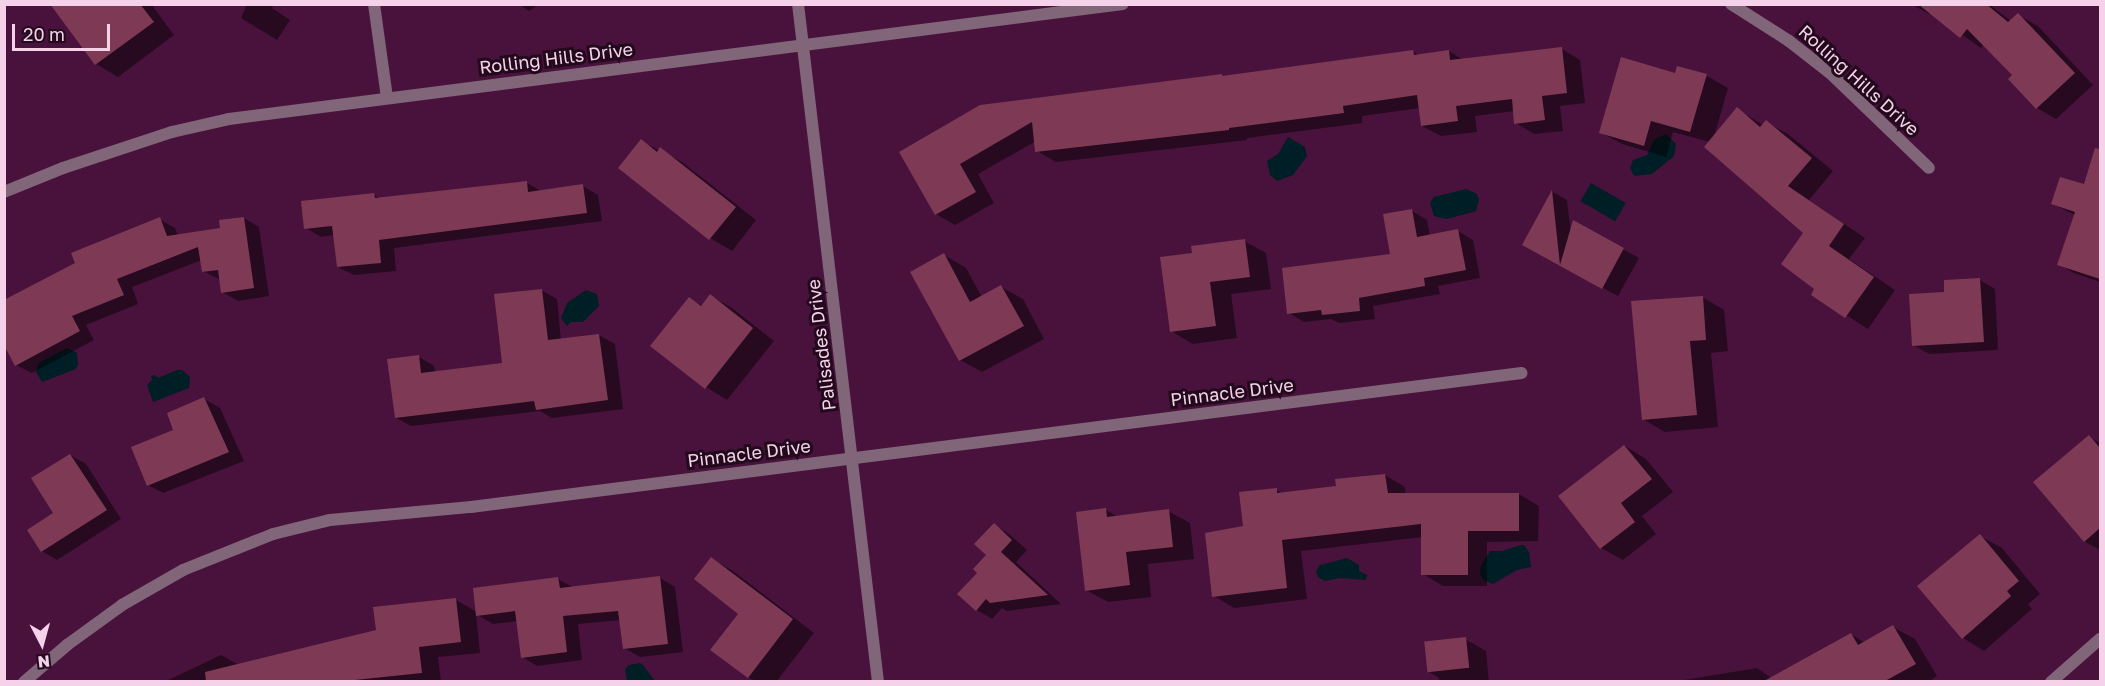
<!DOCTYPE html>
<html>
<head>
<meta charset="utf-8">
<style>
  body { margin:0 }
  #map { position:relative; width:2105px; height:686px; overflow:hidden; background:#49123d; font-family:"Golos Text",sans-serif }
  div>[style] { position:absolute }
  [style*='--x'] { left:calc(var(--x)*1px); top:calc(var(--y)*1px); width:calc(var(--w)*1px); rotate:calc(var(--a)*1deg) }
  .water>* { inset:0; background:#001e26; transform-origin:0 0 }
  .shadow>* { inset:0; background:#0007 }
  .building>* { inset:0; background:#7e3a54; transform-origin:0 0 }
  .minor>* { height:12px; margin:-6px; padding:0 6px; transform-origin:6px; border-radius:6px; background:#816578 }
  span { translate:-50% -50%; white-space:nowrap; text-align:center; line-height:1.15; -webkit-text-stroke:6px #220a1c; paint-order:stroke }
  .street-label { font-size:18px; color:#f5d2ea }
  .frame { position:absolute; inset:0; border:6px solid #f5d2ea; pointer-events:none }
  .north { position:absolute; left:12px; top:614px; width:60px; height:60px; -webkit-text-stroke:4px #220a1c; paint-order:stroke; rotate:174deg; font-size:16px; font-weight:700; line-height:24px; text-align:center; color:#f5d2ea }
  .north::after { content:''; display:block; margin:auto; width:21px; height:27px; background:#f5d2ea; clip-path:polygon(50% 0,100% 100%,50% 72%,0 100%) }
  .scale { position:absolute; left:12px; top:24px; width:98px; height:27px; box-sizing:border-box; border:3px solid #f5d2ea; border-top:0; padding-left:8px; font-size:18px; line-height:21px; white-space:nowrap; color:#f5d2ea; -webkit-text-stroke:4px #220a1c; paint-order:stroke }
</style>
</head>
<body>
<div id="map">
  <div class="water">
    <i style="clip-path:polygon(1666px 134px,1676px 144px,1674px 156px,1652px 174px,1634px 176px,1630px 168px,1633px 160px,1647px 155px,1654px 140px)"></i>
    <i style="clip-path:polygon(1288px 137px,1305px 147px,1307px 156px,1293px 175px,1277px 181px,1270px 175px,1267px 161px,1278px 154px)"></i>
    <i style="left:1591px;top:183px;width:40px;height:21px;rotate:30deg"></i>
    <i style="clip-path:polygon(1466px 189px,1477px 194px,1479px 200px,1476px 211px,1447px 219px,1434px 216px,1430px 203px,1434px 197px)"></i>
    <i style="clip-path:polygon(586px 290px,597px 294px,599px 306px,583px 322px,571px 322px,567px 326px,561px 318px,567px 303px)"></i>
    <i style="clip-path:polygon(67px 348px,77px 353px,78px 364px,76px 369px,42px 382px,36px 372px,39px 363px)"></i>
    <i style="clip-path:polygon(177px 370px,182px 370px,190px 377px,189px 388px,153px 402px,147px 385px,152px 380px,151px 376px,155px 375px,158px 378px)"></i>
    <i style="clip-path:polygon(1521px 545px,1524px 545px,1529px 552px,1531px 567px,1517px 570px,1493px 584px,1484px 580px,1480px 574px,1481px 566px,1490px 551px,1502px 551px)"></i>
    <i style="clip-path:polygon(1347px 558px,1359px 565px,1359px 571px,1367px 575px,1366px 580px,1340px 578px,1325px 581px,1318px 577px,1316px 571px,1320px 565px)"></i>
    <i style="clip-path:polygon(640px 663px,643px 665px,655px 681px,627px 681px,625px 669px,629px 665px)"></i>
  </div>
  <div class="shadow">
    <i style="clip-path:polygon(51px 4px,151px 4px,174px 35px,118px 77px,96px 64px)"></i>
    <i style="clip-path:polygon(247px 4px,274px 4px,272px 8px,290px 20px,277px 40px,241px 18px)"></i>
    <i style="clip-path:polygon(518px 4px,539px 4px,529px 11px)"></i>
    <i style="clip-path:polygon(1911px 4px,1989px 4px,2011px 21px,2018px 15px,2038px 26px,2093px 85px,2056px 119px,2037px 108px,2014px 75px,1984px 44px,1981px 48px,1930px 12px,1929px 14px)"></i>
    <i style="clip-path:polygon(1562px 49px,1580px 60px,1585px 103px,1560px 106px,1563px 131px,1534px 134px,1516px 123px,1514px 111px,1475px 116px,1477px 132px,1441px 136px,1422px 126px,1420px 108px,1362px 116px,1362px 123px,1247px 138px,1247px 140px,1056px 162px,1037px 151px,1036px 141px,978px 174px,994px 203px,955px 225px,936px 214px,901px 152px,1222px 76px,1225px 78px,1413px 52px,1419px 55px,1449px 51px,1463px 60px)"></i>
    <i style="clip-path:polygon(1678px 68px,1707px 76px,1728px 88px,1714px 137px,1737px 109px,1763px 125px,1766px 122px,1788px 134px,1833px 171px,1809px 200px,1865px 238px,1849px 259px,1895px 290px,1868px 329px,1813px 294px,1816px 289px,1805px 232px,1710px 142px,1673px 132px,1666px 157px,1622px 144px,1600px 132px,1676px 74px)"></i>
    <i style="clip-path:polygon(641px 141px,682px 162px,756px 220px,732px 251px,710px 238px,620px 167px)"></i>
    <i style="clip-path:polygon(2061px 179px,2100px 191px,2100px 282px,2074px 273px,2059px 264px,2075px 215px,2053px 204px)"></i>
    <i style="clip-path:polygon(527px 183px,541px 191px,583px 186px,598px 195px,602px 221px,394px 248px,396px 271px,354px 275px,338px 267px,335px 235px,321px 237px,306px 228px,374px 195px,381px 199px)"></i>
    <i style="clip-path:polygon(1553px 192px,1567px 200px,1571px 233px,1574px 222px,1639px 258px,1618px 296px,1524px 245px)"></i>
    <i style="clip-path:polygon(1412px 211px,1427px 220px,1430px 236px,1458px 231px,1473px 240px,1480px 278px,1438px 286px,1440px 294px,1373px 306px,1375px 319px,1339px 323px,1331px 319px,1304px 322px,1289px 313px,1392px 255px)"></i>
    <i style="clip-path:polygon(244px 218px,259px 227px,269px 296px,238px 301px,222px 292px,221px 280px,203px 271px,202px 260px,132px 287px,138px 304px,86px 325px,94px 340px,32px 373px,16px 365px,7px 346px,4px 348px,4px 302px,159px 219px,175px 228px,178px 235px,222px 229px)"></i>
    <i style="clip-path:polygon(1244px 241px,1266px 253px,1271px 289px,1231px 294px,1237px 338px,1193px 344px,1171px 331px,1194px 254px)"></i>
    <i style="clip-path:polygon(944px 255px,966px 268px,982px 297px,1001px 287px,1023px 299px,1044px 339px,982px 372px,960px 360px)"></i>
    <i style="clip-path:polygon(1980px 280px,1995px 289px,1998px 350px,1929px 354px,1913px 345px)"></i>
    <i style="clip-path:polygon(541px 290px,557px 299px,561px 340px,599px 335px,615px 344px,623px 409px,552px 418px,540px 411px,411px 426px,396px 418px,419px 357px,434px 366px,435px 373px,503px 364px)"></i>
    <i style="clip-path:polygon(711px 296px,732px 308px,774px 341px,727px 400px,706px 387px,689px 299px,703px 306px)"></i>
    <i style="clip-path:polygon(1702px 297px,1724px 310px,1728px 351px,1711px 353px,1718px 427px,1665px 432px,1643px 419px)"></i>
    <i style="clip-path:polygon(204px 399px,220px 408px,244px 461px,163px 493px,148px 485px,175px 431px)"></i>
    <i style="clip-path:polygon(2089px 437px,2100px 443px,2100px 550px,2084px 541px)"></i>
    <i style="clip-path:polygon(1625px 446px,1646px 459px,1673px 492px,1642px 516px,1656px 534px,1623px 560px,1601px 548px)"></i>
    <i style="clip-path:polygon(70px 455px,86px 464px,121px 519px,57px 560px,42px 551px)"></i>
    <i style="clip-path:polygon(1385px 475px,1405px 487px,1406px 495px,1519px 494px,1539px 506px,1538px 541px,1487px 542px,1487px 586px,1443px 586px,1423px 574px,1423px 537px,1301px 551px,1307px 599px,1234px 608px,1214px 596px,1245px 528px,1276px 490px,1284px 494px,1338px 488px)"></i>
    <i style="clip-path:polygon(1106px 510px,1118px 517px,1168px 511px,1190px 523px,1194px 559px,1148px 564px,1151px 597px,1108px 602px,1086px 590px)"></i>
    <i style="clip-path:polygon(994px 525px,1009px 534px,1027px 550px,1016px 562px,1061px 604px,1007px 611px,1002px 608px,992px 619px,977px 610px,959px 594px,979px 573px,989px 554px)"></i>
    <i style="clip-path:polygon(1980px 536px,2002px 548px,2040px 594px,2028px 604px,2032px 609px,1984px 651px,1963px 638px)"></i>
    <i style="clip-path:polygon(712px 559px,733px 571px,814px 633px,776px 682px,756px 682px,748px 677px,741px 613px)"></i>
    <i style="clip-path:polygon(660px 578px,675px 587px,683px 652px,640px 657px,624px 648px,621px 620px,578px 624px,582px 660px,537px 666px,522px 657px,518px 621px,493px 624px,476px 614px,480px 653px,438px 657px,441px 682px,164px 682px,221px 655px,239px 665px,377px 631px,456px 600px,477px 612px,558px 579px,574px 588px)"></i>
    <i style="clip-path:polygon(1893px 627px,1915px 639px,1937px 676px,1928px 682px,1802px 682px,1794px 667px,1851px 634px,1865px 643px)"></i>
    <i style="clip-path:polygon(1465px 639px,1486px 651px,1489px 682px,1440px 682px,1439px 678px,1429px 672px)"></i>
    <i style="clip-path:polygon(1757px 668px,1777px 682px,1672px 682px)"></i>
  </div>
  <div class="building">
    <i style="clip-path:polygon(50px 4px,140px 4px,154px 22px,95px 65px)"></i>
    <i style="clip-path:polygon(1918px 4px,1986px 4px,2008px 22px,2018px 13px,2075px 73px,2036px 109px,2008px 79px,2012px 75px,1967px 29px,1960px 38px)"></i>
    <i style="clip-path:polygon(1562px 47px,1567px 93px,1542px 96px,1545px 120px,1514px 124px,1512px 99px,1456px 106px,1458px 121px,1421px 126px,1417px 95px,1343px 106px,1344px 113px,1229px 128px,1229px 130px,1035px 152px,1032px 122px,960px 164px,976px 192px,935px 215px,899px 152px,980px 105px,1222px 74px,1222px 76px,1413px 50px,1414px 55px,1449px 50px,1450px 60px)"></i>
    <i style="clip-path:polygon(1621px 57px,1675px 73px,1677px 66px,1707px 74px,1690px 132px,1651px 121px,1644px 146px,1599px 133px)"></i>
    <i style="clip-path:polygon(1737px 107px,1760px 127px,1766px 120px,1812px 158px,1788px 186px,1844px 224px,1829px 246px,1874px 277px,1845px 318px,1811px 295px,1814px 289px,1781px 264px,1803px 233px,1704px 147px)"></i>
    <i style="clip-path:polygon(641px 139px,657px 152px,660px 147px,736px 207px,709px 240px,618px 168px)"></i>
    <i style="clip-path:polygon(2095px 148px,2100px 149px,2100px 279px,2057px 265px,2075px 212px,2051px 204px,2060px 177px,2084px 184px)"></i>
    <i style="clip-path:polygon(527px 181px,528px 192px,583px 184px,587px 213px,379px 240px,381px 263px,337px 267px,332px 226px,304px 229px,301px 201px,374px 193px,375px 198px)"></i>
    <i style="clip-path:polygon(1552px 190px,1560px 265px,1573px 220px,1624px 248px,1602px 289px,1522px 245px)"></i>
    <i style="clip-path:polygon(1412px 209px,1417px 237px,1458px 229px,1466px 270px,1424px 278px,1425px 286px,1359px 298px,1360px 311px,1322px 315px,1321px 310px,1287px 314px,1282px 268px,1390px 254px,1383px 214px)"></i>
    <i style="clip-path:polygon(160px 217px,167px 236px,220px 228px,219px 220px,244px 217px,254px 288px,221px 293px,218px 270px,202px 272px,198px 247px,117px 279px,124px 295px,72px 316px,80px 331px,15px 366px,4px 345px,4px 300px,75px 263px,71px 253px)"></i>
    <i style="clip-path:polygon(1245px 239px,1250px 277px,1210px 282px,1216px 326px,1170px 332px,1160px 257px,1192px 253px,1191px 246px)"></i>
    <i style="clip-path:polygon(944px 253px,970px 302px,1001px 285px,1024px 326px,959px 361px,910px 272px)"></i>
    <i style="clip-path:polygon(1980px 278px,1984px 342px,1912px 346px,1909px 294px,1944px 292px,1944px 280px)"></i>
    <i style="clip-path:polygon(542px 289px,548px 340px,599px 334px,608px 400px,536px 410px,534px 401px,395px 418px,387px 359px,419px 355px,421px 373px,502px 363px,494px 294px)"></i>
    <i style="clip-path:polygon(710px 294px,753px 328px,705px 389px,650px 346px,689px 297px,701px 306px)"></i>
    <i style="clip-path:polygon(1703px 296px,1706px 340px,1690px 341px,1697px 415px,1642px 420px,1631px 301px)"></i>
    <i style="clip-path:polygon(204px 397px,229px 452px,147px 486px,131px 447px,173px 430px,167px 413px)"></i>
    <i style="clip-path:polygon(2089px 435px,2100px 448px,2100px 528px,2084px 542px,2033px 482px)"></i>
    <i style="clip-path:polygon(1624px 445px,1652px 479px,1621px 503px,1635px 522px,1600px 549px,1558px 496px)"></i>
    <i style="clip-path:polygon(70px 454px,107px 510px,41px 552px,27px 530px,53px 513px,31px 478px)"></i>
    <i style="clip-path:polygon(1385px 474px,1388px 493px,1519px 493px,1519px 531px,1468px 531px,1468px 575px,1421px 575px,1421px 524px,1282px 540px,1287px 588px,1212px 597px,1205px 533px,1243px 526px,1239px 492px,1277px 488px,1277px 493px,1336px 486px,1335px 479px)"></i>
    <i style="clip-path:polygon(1106px 508px,1107px 517px,1169px 509px,1173px 547px,1126px 552px,1130px 585px,1085px 591px,1076px 512px)"></i>
    <i style="clip-path:polygon(994px 523px,1012px 540px,1001px 552px,1048px 595px,990px 603px,986px 599px,976px 611px,957px 594px,977px 573px,973px 569px,986px 555px,974px 544px)"></i>
    <i style="clip-path:polygon(1980px 534px,2019px 581px,2007px 591px,2011px 596px,1962px 639px,1917px 586px)"></i>
    <i style="clip-path:polygon(711px 557px,793px 619px,748px 678px,710px 650px,738px 614px,694px 579px)"></i>
    <i style="clip-path:polygon(660px 576px,668px 644px,623px 649px,618px 611px,563px 616px,567px 652px,521px 658px,515px 611px,476px 616px,473px 588px,558px 577px,560px 588px)"></i>
    <i style="clip-path:polygon(456px 598px,461px 642px,419px 647px,422px 673px,345px 681px,206px 681px,205px 672px,376px 630px,373px 607px)"></i>
    <i style="clip-path:polygon(1893px 625px,1916px 664px,1885px 681px,1764px 681px,1851px 633px,1858px 645px)"></i>
    <i style="left:1466px;top:637px;width:31px;height:42px;rotate:84deg"></i>
  </div>
  <div class="minor">
    <i style="--x:374;--y:4;--w:95;--a:82.1"></i>
    <i style="--x:798;--y:4;--w:683;--a:83.27"></i>
    <i style="--x:1731;--y:4;--w:69;--a:32.5"></i>
    <i style="--x:1789;--y:41;--w:52;--a:38"></i>
    <i style="--x:1830;--y:73;--w:137;--a:43.8"></i>
    <i style="--x:4;--y:192;--w:64;--a:-22.1"></i>
    <i style="--x:63;--y:168;--w:115;--a:-18.3"></i>
    <i style="--x:172;--y:132;--w:58;--a:-12.8"></i>
    <i style="--x:229;--y:119;--w:901;--a:-7.33"></i>
    <i style="--x:24;--y:682;--w:57;--a:-40.7"></i>
    <i style="--x:67;--y:645;--w:68;--a:-36"></i>
    <i style="--x:122;--y:605;--w:70;--a:-29.8"></i>
    <i style="--x:183;--y:570;--w:97;--a:-21.8"></i>
    <i style="--x:273;--y:534;--w:59;--a:-13.8"></i>
    <i style="--x:330;--y:520;--w:142;--a:-5.3"></i>
    <i style="--x:471;--y:507;--w:1059;--a:-7.27"></i>
    <i style="--x:2051;--y:682;--w:65;--a:-41.3"></i>
  </div>
  <div class="street-label">
    <span style="left:556px;top:58px;rotate:-7deg">Rolling Hills Drive</span>
    <span style="left:1859px;top:80px;rotate:42deg">Rolling Hills Drive</span>
    <span style="left:821px;top:345px;rotate:-97deg">Palisades Drive</span>
    <span style="left:1232px;top:392px;rotate:-7deg">Pinnacle Drive</span>
    <span style="left:749px;top:453px;rotate:-7deg">Pinnacle Drive</span>
  </div>
  <div class="frame"></div>
  <div class="north">N</div>
  <div class="scale">20 m</div>
</div>
</body>
</html>
